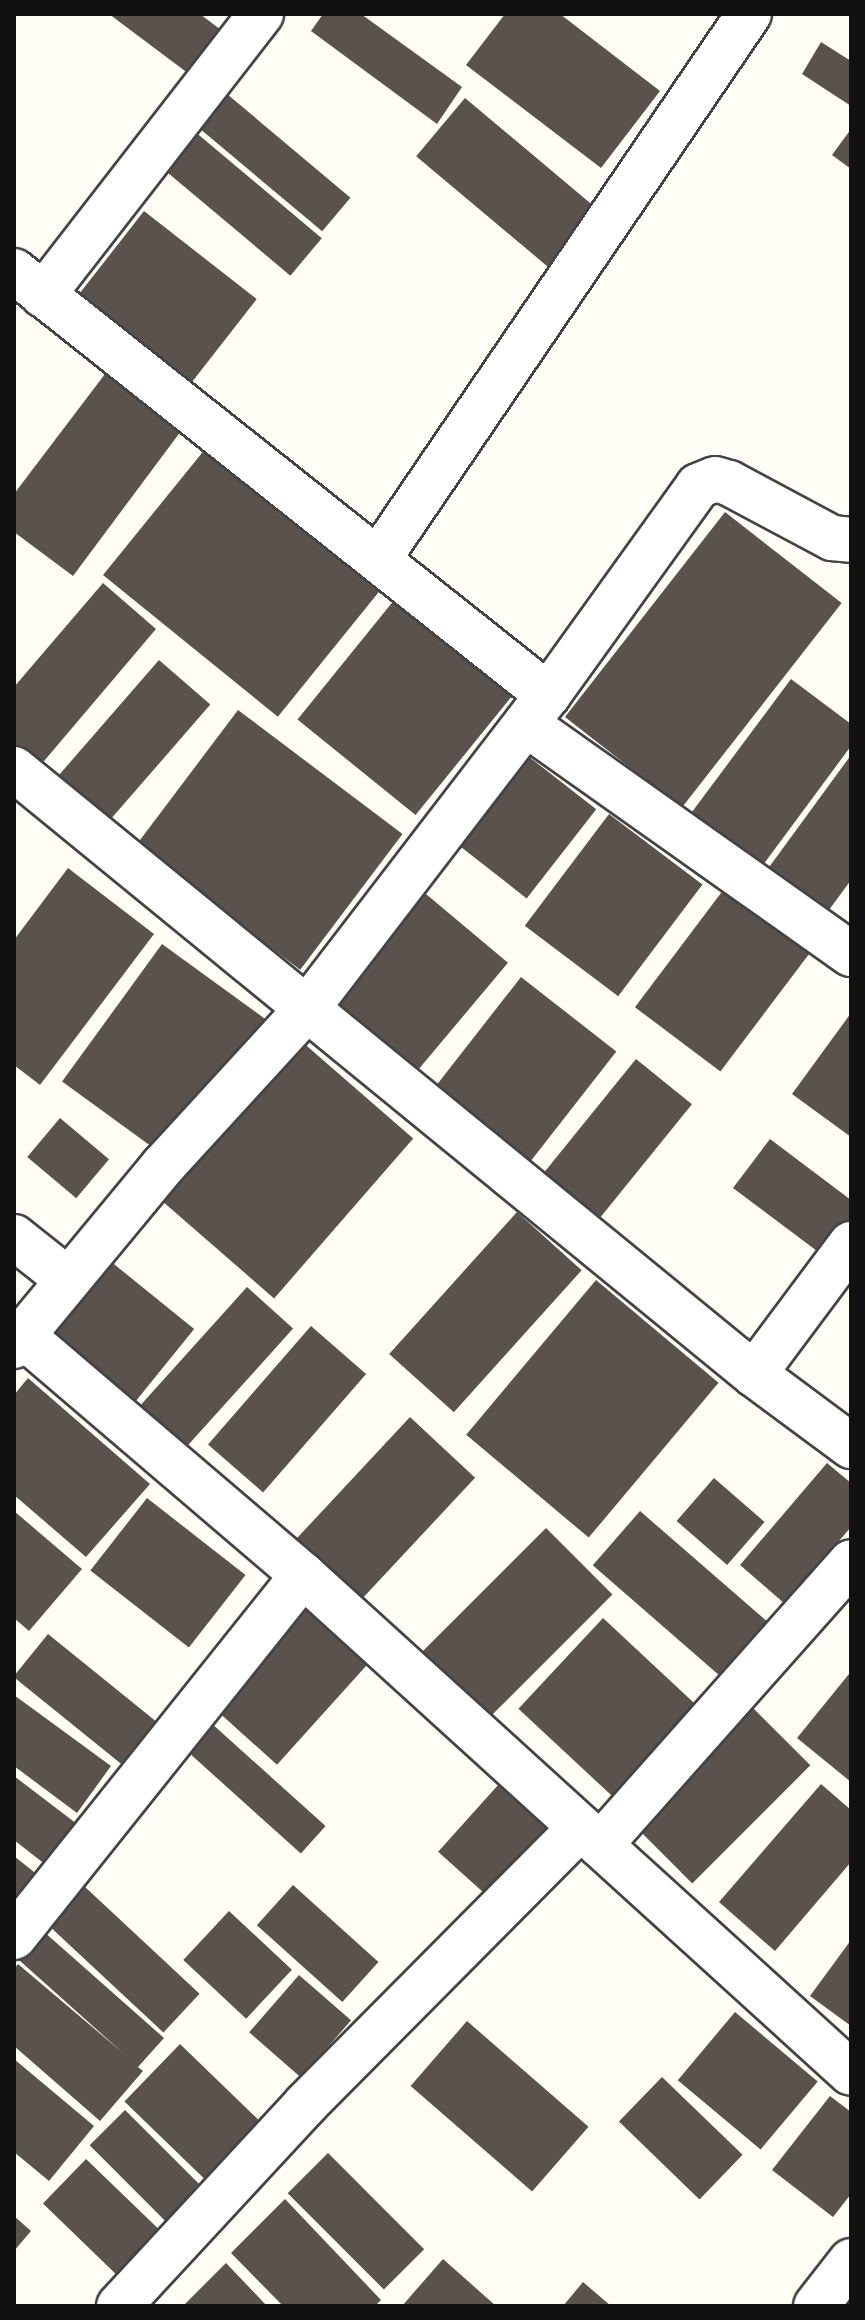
<!DOCTYPE html>
<html>
<head>
<meta charset="utf-8">
<style>
  body { margin:0 }
  #map { position:relative; width:865px; height:2320px; overflow:hidden; background:#fffdf5; font-family:"IBM Plex Serif",serif }
  div>[style] { position:absolute }
  [style*='--x'] { left:calc(var(--x)*1px); top:calc(var(--y)*1px); width:calc(var(--w)*1px); rotate:calc(var(--a)*1deg) }
  .building>* { inset:0; background:#5a524d; transform-origin:0 0 }
  .roads { filter:drop-shadow(2px 0 #444) drop-shadow(-2px 0 #444) drop-shadow(0 2px #444) drop-shadow(0 -2px #444) }
  .minor>* { height:44px; margin:-22px; padding:0 22px; transform-origin:22px; border-radius:22px; background:#fff }
  span { translate:-50% -50%; white-space:nowrap; text-align:center; line-height:1.15; -webkit-text-stroke:8px #fff; paint-order:stroke }
  .frame { position:absolute; inset:0; border:16px solid #111; pointer-events:none }
</style>
</head>
<body>
<div id="map">
  <div class="building">
    <i style="clip-path:polygon(109px 14px,200px 14px,233px 39px,201px 83px)"></i>
    <i style="clip-path:polygon(323px 14px,361px 14px,462px 87px,437px 124px,311px 31px)"></i>
    <i style="clip-path:polygon(505px 14px,560px 14px,660px 91px,601px 168px,466px 65px)"></i>
    <i style="clip-path:polygon(821px 42px,851px 61px,851px 106px,802px 74px)"></i>
    <i style="left:221px;top:89px;width:169px;height:44px;rotate:40deg"></i>
    <i style="left:465px;top:98px;width:173px;height:76px;rotate:40deg"></i>
    <i style="left:187px;top:125px;width:176px;height:49px;rotate:40deg"></i>
    <i style="clip-path:polygon(851px 129px,851px 169px,832px 155px)"></i>
    <i style="left:144px;top:211px;width:143px;height:108px;rotate:38deg"></i>
    <i style="clip-path:polygon(108px 370px,184px 427px,73px 576px,14px 532px,14px 494px)"></i>
    <i style="left:210px;top:443px;width:225px;height:170px;rotate:39deg"></i>
    <i style="left:725px;top:512px;width:148px;height:260px;rotate:38deg"></i>
    <i style="clip-path:polygon(103px 583px,156px 629px,39px 767px,14px 745px,14px 687px)"></i>
    <i style="left:395px;top:599px;width:152px;height:155px;rotate:39deg"></i>
    <i style="left:159px;top:660px;width:68px;height:162px;rotate:41deg"></i>
    <i style="clip-path:polygon(791px 679px,851px 724px,851px 746px,763px 865px,692px 812px)"></i>
    <i style="left:238px;top:710px;width:206px;height:170px;rotate:37deg"></i>
    <i style="left:519px;top:749px;width:98px;height:113px;rotate:38deg"></i>
    <i style="clip-path:polygon(851px 755px,851px 880px,826px 914px,767px 870px)"></i>
    <i style="left:609px;top:814px;width:117px;height:140px;rotate:37deg"></i>
    <i style="clip-path:polygon(68px 868px,154px 934px,40px 1085px,14px 1065px,14px 940px)"></i>
    <i style="left:724px;top:889px;width:107px;height:148px;rotate:37deg"></i>
    <i style="left:426px;top:894px;width:107px;height:156px;rotate:40deg"></i>
    <i style="left:162px;top:944px;width:127px;height:170px;rotate:36deg"></i>
    <i style="left:521px;top:977px;width:121px;height:151px;rotate:38deg"></i>
    <i style="clip-path:polygon(851px 1013px,851px 1137px,792px 1094px)"></i>
    <i style="left:300px;top:1040px;width:150px;height:212px;rotate:41deg"></i>
    <i style="left:636px;top:1059px;width:72px;height:156px;rotate:39deg"></i>
    <i style="left:60px;top:1118px;width:64px;height:51px;rotate:40deg"></i>
    <i style="clip-path:polygon(770px 1139px,851px 1200px,851px 1222px,825px 1257px,733px 1188px)"></i>
    <i style="left:517px;top:1212px;width:87px;height:191px;rotate:42deg"></i>
    <i style="left:104px;top:1256px;width:116px;height:99px;rotate:39deg"></i>
    <i style="left:596px;top:1280px;width:160px;height:202px;rotate:40deg"></i>
    <i style="left:247px;top:1287px;width:62px;height:170px;rotate:42deg"></i>
    <i style="left:311px;top:1326px;width:73px;height:157px;rotate:41deg"></i>
    <i style="clip-path:polygon(28px 1378px,150px 1484px,86px 1557px,14px 1495px,14px 1395px)"></i>
    <i style="left:410px;top:1417px;width:89px;height:168px;rotate:43deg"></i>
    <i style="clip-path:polygon(827px 1463px,851px 1483px,851px 1527px,785px 1604px,740px 1565px)"></i>
    <i style="left:714px;top:1478px;width:67px;height:57px;rotate:41deg"></i>
    <i style="left:147px;top:1498px;width:125px;height:92px;rotate:38deg"></i>
    <i style="clip-path:polygon(14px 1511px,82px 1569px,29px 1631px,14px 1618px)"></i>
    <i style="left:640px;top:1511px;width:177px;height:72px;rotate:41deg"></i>
    <i style="left:546px;top:1528px;width:94px;height:174px;rotate:45deg"></i>
    <i style="left:298px;top:1598px;width:96px;height:138px;rotate:42deg"></i>
    <i style="left:603px;top:1618px;width:137px;height:124px;rotate:43deg"></i>
    <i style="left:48px;top:1634px;width:144px;height:55px;rotate:39deg"></i>
    <i style="clip-path:polygon(849px 1674px,851px 1675px,851px 1782px,797px 1738px)"></i>
    <i style="clip-path:polygon(14px 1695px,111px 1766px,77px 1813px,14px 1766px)"></i>
    <i style="left:746px;top:1701px;width:91px;height:167px;rotate:45deg"></i>
    <i style="left:200px;top:1713px;width:169px;height:37px;rotate:42deg"></i>
    <i style="clip-path:polygon(14px 1776px,77px 1824px,46px 1865px,14px 1840px)"></i>
    <i style="left:499px;top:1784px;width:73px;height:91px;rotate:42deg"></i>
    <i style="clip-path:polygon(821px 1784px,851px 1810px,851px 1862px,775px 1951px,719px 1902px)"></i>
    <i style="clip-path:polygon(14px 1856px,44px 1880px,14px 1919px)"></i>
    <i style="left:293px;top:1885px;width:115px;height:54px;rotate:42deg"></i>
    <i style="left:84px;top:1886px;width:158px;height:53px;rotate:43deg"></i>
    <i style="left:229px;top:1911px;width:86px;height:67px;rotate:43deg"></i>
    <i style="clip-path:polygon(43px 1931px,164px 2038px,138px 2067px,143px 2071px,100px 2121px,14px 2046px,14px 1969px,18px 1964px,123px 2053px,19px 1960px)"></i>
    <i style="clip-path:polygon(851px 1940px,851px 2026px,810px 1996px)"></i>
    <i style="left:299px;top:1975px;width:69px;height:76px;rotate:41deg"></i>
    <i style="left:735px;top:2012px;width:108px;height:89px;rotate:40deg"></i>
    <i style="left:467px;top:2021px;width:161px;height:86px;rotate:41deg"></i>
    <i style="left:180px;top:2044px;width:115px;height:80px;rotate:44deg"></i>
    <i style="clip-path:polygon(14px 2059px,94px 2126px,49px 2181px,14px 2152px)"></i>
    <i style="left:662px;top:2077px;width:112px;height:62px;rotate:44deg"></i>
    <i style="clip-path:polygon(830px 2096px,851px 2112px,851px 2194px,833px 2217px,772px 2170px)"></i>
    <i style="left:125px;top:2110px;width:114px;height:50px;rotate:45deg"></i>
    <i style="left:328px;top:2153px;width:136px;height:57px;rotate:45deg"></i>
    <i style="left:86px;top:2159px;width:111px;height:62px;rotate:44deg"></i>
    <i style="clip-path:polygon(285px 2199px,381px 2300px,375px 2306px,283px 2306px,231px 2253px)"></i>
    <i style="clip-path:polygon(14px 2216px,31px 2231px,14px 2251px)"></i>
    <i style="clip-path:polygon(443px 2259px,496px 2306px,402px 2306px)"></i>
    <i style="clip-path:polygon(226px 2263px,267px 2306px,183px 2306px)"></i>
    <i style="clip-path:polygon(583px 2282px,611px 2306px,563px 2306px)"></i>
  </div>
  <div class="roads">
    <div class="minor">
      <i style="--x:14;--y:271;--w:682;--a:38.45"></i>
      <i style="--x:43;--y:295;--w:356;--a:-52.2"></i>
      <i style="--x:379;--y:558;--w:658;--a:-55.78"></i>
      <i style="--x:526;--y:724;--w:398;--a:35.3"></i>
      <i style="--x:14;--y:769;--w:956;--a:39.27"></i>
      <i style="--x:754;--y:1374;--w:121;--a:36.6"></i>
      <i style="--x:14;--y:1237;--w:68;--a:38.4"></i>
      <i style="--x:23;--y:1336;--w:368;--a:40.5"></i>
      <i style="--x:303;--y:1575;--w:740;--a:42.26"></i>
      <i style="--x:14;--y:1346;--w:234;--a:-50.4"></i>
      <i style="--x:163;--y:1166;--w:212;--a:-47.5"></i>
      <i style="--x:306;--y:1010;--w:397;--a:-52.5"></i>
      <i style="--x:548;--y:695;--w:257;--a:-54.3"></i>
      <i style="--x:698;--y:486;--w:18;--a:-22"></i>
      <i style="--x:715;--y:479;--w:15;--a:16"></i>
      <i style="--x:729;--y:483;--w:117;--a:28.1"></i>
      <i style="--x:832;--y:538;--w:19;--a:6"></i>
      <i style="--x:754;--y:1374;--w:162;--a:-53.3"></i>
      <i style="--x:600;--y:1845;--w:378;--a:-48.4"></i>
      <i style="--x:14;--y:1937;--w:463;--a:-51.4"></i>
      <i style="--x:119;--y:2306;--w:275;--a:-47.2"></i>
      <i style="--x:306;--y:2104;--w:389;--a:-45.2"></i>
      <i style="--x:816;--y:2306;--w:57;--a:-52.1"></i>
    </div>
  </div>
  <div class="frame"></div>
</div>
</body>
</html>
